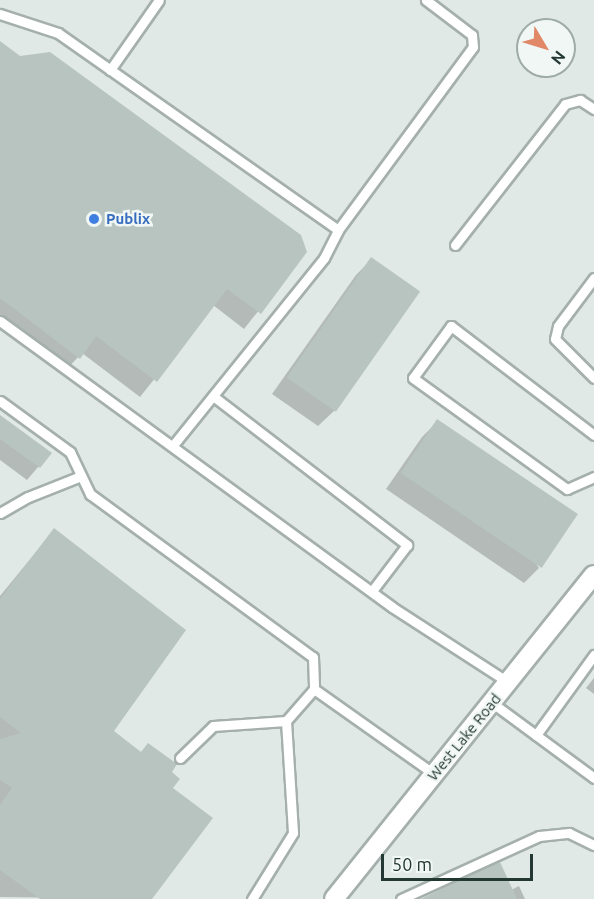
<!DOCTYPE html>
<html>
<head>
<meta charset="utf-8">
<style>
  body { margin:0 }
  #map { position:relative; width:594px; height:899px; overflow:hidden; background:#e1e9e6; font-family:Ubuntu,sans-serif }
  div>[style] { position:absolute }
  [style*='--x'] { left:calc(var(--x)*1px); top:calc(var(--y)*1px); width:calc(var(--w)*1px); rotate:calc(var(--a)*1deg) }
  .shadow>* { inset:0; background:#0003 }
  .building>* { inset:0; background:#b7c4bf; transform-origin:0 0 }
  .roads { filter:drop-shadow(2px 0 #a5b0ad) drop-shadow(-2px 0 #a5b0ad) drop-shadow(0 2px #a5b0ad) drop-shadow(0 -2px #a5b0ad) }
  .lane>* { height:9px; margin:-4.5px; padding:0 4.5px; transform-origin:4.5px; border-radius:4.5px; background:#fff }
  .street>* { height:18px; margin:-9px; padding:0 9px; transform-origin:9px; border-radius:9px; background:#fff }
  .dots>* { width:16px; height:16px; translate:-50% -50%; box-sizing:border-box; border:3px solid #f1f7f4; border-radius:50% }
  span { translate:-50% -50%; white-space:nowrap; text-align:center; line-height:1.15; -webkit-text-stroke:5px #f1f7f4; paint-order:stroke }
  .shop-label { font-size:15px; color:#366cbe; font-weight:700 }
  .left { translate:0 -50%; text-align:left }
  .street-label { font-size:15px; color:#243833 }
  .north { position:absolute; left:516px; top:18px; width:60px; height:60px; box-sizing:border-box; background:#f1f7f4; border:2px solid #9faba7; border-radius:50%; rotate:128deg; font-size:16px; font-weight:700; line-height:24px; text-align:center; color:#243833 }
  .north::after { content:''; display:block; margin:auto; width:21px; height:27px; background:#e08868; clip-path:polygon(50% 0,100% 100%,50% 72%,0 100%) }
  .scale { position:absolute; left:381px; top:854px; width:152px; height:27px; box-sizing:border-box; border:3px solid #243833; border-top:0; padding-left:8px; font-size:18px; line-height:21px; white-space:nowrap; color:#243833; -webkit-text-stroke:4px #f1f7f4; paint-order:stroke }
</style>
</head>
<body>
<div id="map">
  <div class="shadow">
    <i style="clip-path:polygon(0 43px,305px 252px,244px 329px,213px 305px,140px 397px,82px 353px,63px 373px,0 325px)"></i>
    <i style="clip-path:polygon(372px 259px,334px 411px,318px 426px,272px 394px,356px 275px)"></i>
    <i style="clip-path:polygon(0 417px,50px 453px,27px 480px,0 460px)"></i>
    <i style="clip-path:polygon(438px 421px,539px 568px,524px 583px,386px 489px,422px 437px)"></i>
    <i style="clip-path:polygon(54px 530px,111px 731px,169px 772px,171px 788px,150px 899px,0 897px,0 596px)"></i>
    <i style="clip-path:polygon(594px 678px,594px 694px,586px 688px)"></i>
    <i style="clip-path:polygon(519px 886px,525px 899px,426px 899px,511px 890px)"></i>
  </div>
  <div class="building">
    <i style="clip-path:polygon(0 41px,20px 56px,50px 52px,301px 235px,307px 252px,261px 314px,227px 289px,157px 382px,96px 336px,80px 359px,0 298px)"></i>
    <i style="left:371px;top:257px;width:60px;height:147px;rotate:35deg"></i>
    <i style="clip-path:polygon(0 415px,52px 453px,40px 468px,0 439px)"></i>
    <i style="left:437px;top:419px;width:170px;height:65px;rotate:34deg"></i>
    <i style="clip-path:polygon(54px 528px,186px 630px,114px 731px,141px 752px,148px 743px,177px 764px,172px 772px,180px 779px,173px 788px,213px 818px,152px 899px,40px 899px,0 870px,0 805px,12px 788px,0 780px,0 739px,21px 733px,0 717px,0 599px)"></i>
    <i style="clip-path:polygon(500px 862px,517px 899px,421px 899px,462px 879px)"></i>
  </div>
  <div class="roads">
    <div class="lane">
      <i style="--x:0;--y:14;--w:61;--a:18.1"></i>
      <i style="--x:58;--y:33;--w:342;--a:35.1"></i>
      <i style="--x:110;--y:70;--w:85;--a:-55"></i>
      <i style="--x:455;--y:245;--w:179;--a:-52"></i>
      <i style="--x:565;--y:104;--w:16;--a:-15"></i>
      <i style="--x:580;--y:100;--w:17;--a:33"></i>
      <i style="--x:594;--y:278;--w:60;--a:126.9"></i>
      <i style="--x:558;--y:326;--w:13;--a:103"></i>
      <i style="--x:555;--y:339;--w:55;--a:45"></i>
      <i style="--x:0;--y:321;--w:485;--a:36.1"></i>
      <i style="--x:392;--y:607;--w:138;--a:32.9"></i>
      <i style="--x:213;--y:396;--w:245;--a:37.5"></i>
      <i style="--x:407;--y:545;--w:58;--a:127.3"></i>
      <i style="--x:0;--y:401;--w:87;--a:36.1"></i>
      <i style="--x:70;--y:452;--w:47;--a:64.5"></i>
      <i style="--x:90;--y:494;--w:276;--a:36.2"></i>
      <i style="--x:313;--y:657;--w:32;--a:88"></i>
      <i style="--x:314;--y:689;--w:43;--a:131.2"></i>
      <i style="--x:286;--y:721;--w:112;--a:86.4"></i>
      <i style="--x:293;--y:833;--w:78;--a:121.8"></i>
      <i style="--x:594;--y:435;--w:180;--a:-142.7"></i>
      <i style="--x:451;--y:326;--w:64;--a:126.2"></i>
      <i style="--x:413;--y:378;--w:190;--a:35.8"></i>
      <i style="--x:567;--y:489;--w:30;--a:-24"></i>
      <i style="--x:174;--y:444;--w:239;--a:-51.1"></i>
      <i style="--x:324;--y:258;--w:31;--a:-63"></i>
      <i style="--x:338;--y:230;--w:227;--a:-53.6"></i>
      <i style="--x:473;--y:47;--w:12;--a:-95"></i>
      <i style="--x:472;--y:35;--w:58;--a:-142.7"></i>
      <i style="--x:0;--y:513;--w:32;--a:-30"></i>
      <i style="--x:28;--y:497;--w:57;--a:-21.6"></i>
      <i style="--x:314;--y:689;--w:147;--a:35.3"></i>
      <i style="--x:491;--y:702;--w:128;--a:36.4"></i>
      <i style="--x:536;--y:735;--w:99;--a:-54.1"></i>
      <i style="--x:180;--y:758;--w:46;--a:-44.1"></i>
      <i style="--x:213;--y:726;--w:73;--a:-3.9"></i>
      <i style="--x:401;--y:899;--w:152;--a:-24.5"></i>
      <i style="--x:539;--y:836;--w:30;--a:-6"></i>
      <i style="--x:569;--y:833;--w:28;--a:26"></i>
    </div>
    <div class="street">
      <i style="--x:334;--y:899;--w:415;--a:-51.3"></i>
    </div>
  </div>
  <div class="dots">
    <i style="left:94px;top:219px;background:#3f7fe0"></i>
  </div>
  <div class="shop-label">
    <span class="left" style="left:106px;top:219px">Publix</span>
  </div>
  <div class="street-label">
    <span style="left:464px;top:737px;rotate:-51deg">West Lake Road</span>
  </div>
  <div class="north">N</div>
  <div class="scale">50 m</div>
</div>
</body>
</html>
